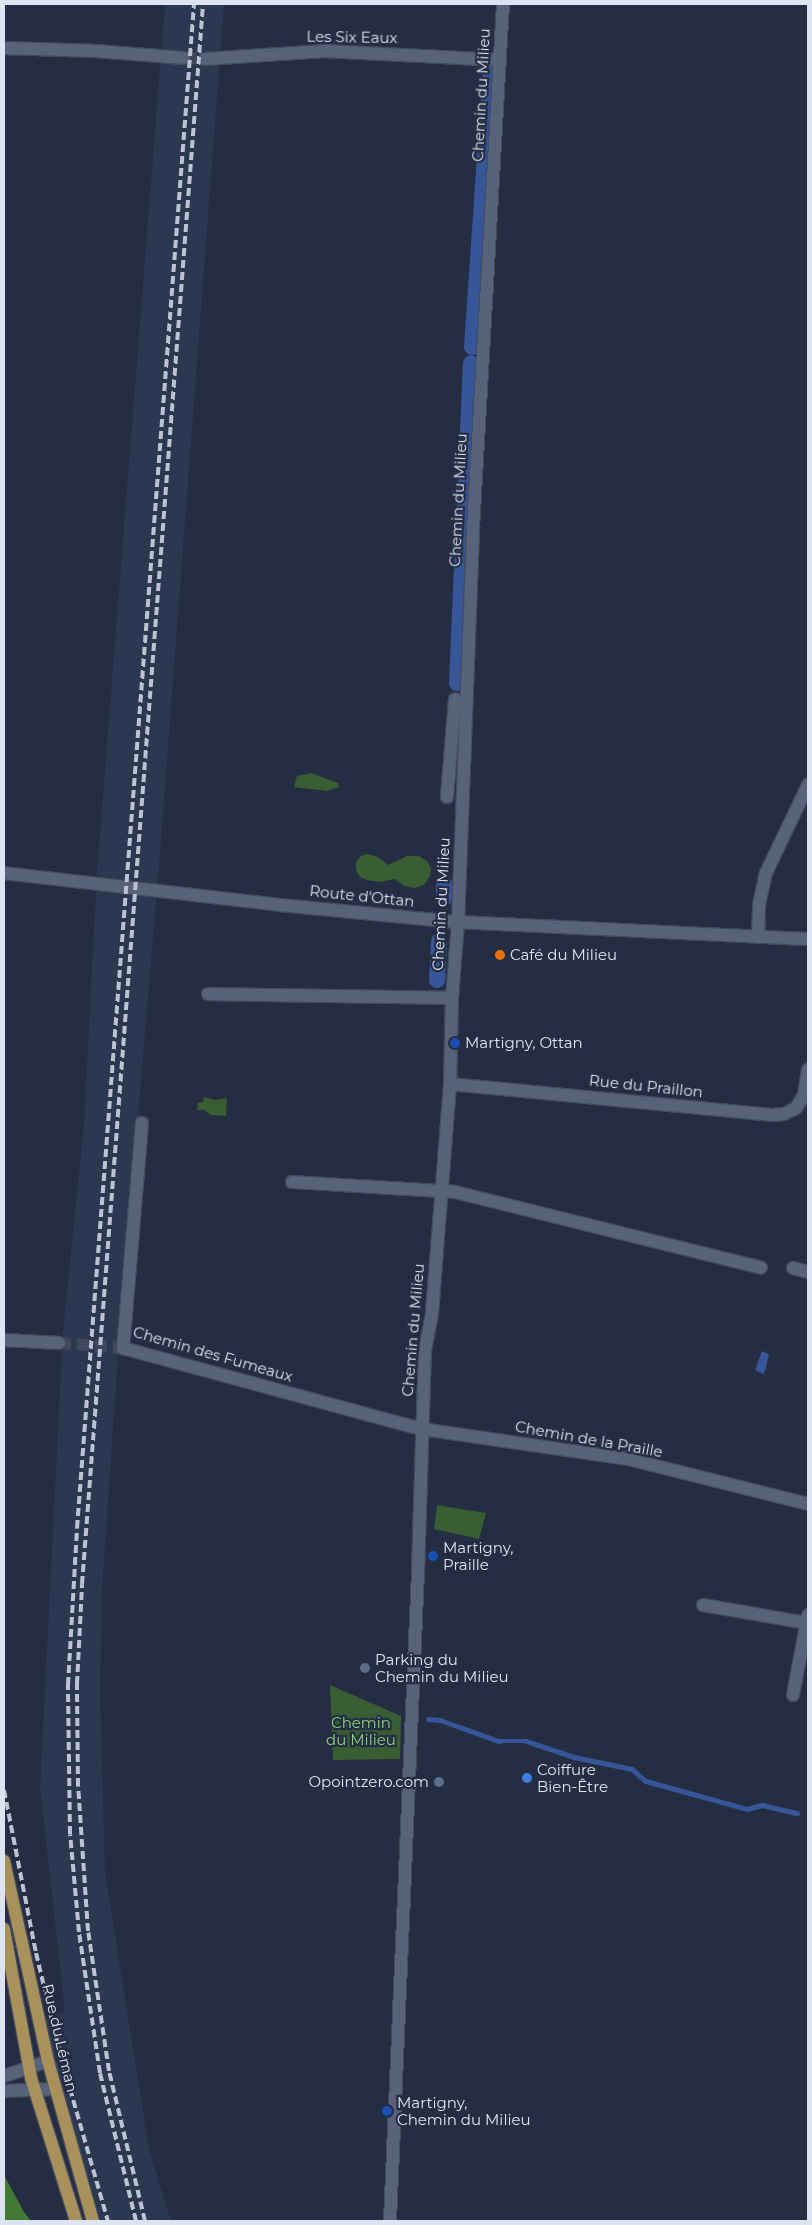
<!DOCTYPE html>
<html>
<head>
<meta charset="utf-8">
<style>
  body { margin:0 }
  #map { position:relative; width:812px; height:2225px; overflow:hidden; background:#252d43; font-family:Montserrat,sans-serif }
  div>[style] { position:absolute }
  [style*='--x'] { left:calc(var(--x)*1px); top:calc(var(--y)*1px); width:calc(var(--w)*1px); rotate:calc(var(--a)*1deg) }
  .built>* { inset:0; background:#2c3752 }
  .green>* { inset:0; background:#3a5e33 }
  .forest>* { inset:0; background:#417935 }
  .water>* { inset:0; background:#365699 }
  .stream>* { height:4.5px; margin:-2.25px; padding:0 2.25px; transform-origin:2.25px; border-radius:2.25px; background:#365699 }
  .canal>* { height:16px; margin:-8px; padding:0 8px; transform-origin:8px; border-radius:8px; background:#365699 }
  .minor-tunnel>* { height:12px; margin-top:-6px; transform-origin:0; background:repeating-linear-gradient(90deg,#41485d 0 12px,transparent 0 18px) }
  .roads { filter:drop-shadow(1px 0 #444b5d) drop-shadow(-1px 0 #444b5d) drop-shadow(0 1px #444b5d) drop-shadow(0 -1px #444b5d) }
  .minor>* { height:12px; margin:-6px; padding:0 6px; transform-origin:6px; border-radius:6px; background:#58627a }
  .major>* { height:12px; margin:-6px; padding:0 6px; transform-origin:6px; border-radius:6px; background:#a8915b }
  .rail>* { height:4px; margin-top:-2px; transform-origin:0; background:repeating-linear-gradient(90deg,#bdc3d3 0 8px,transparent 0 12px) }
  .dots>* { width:14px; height:14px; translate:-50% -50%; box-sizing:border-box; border:2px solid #252d43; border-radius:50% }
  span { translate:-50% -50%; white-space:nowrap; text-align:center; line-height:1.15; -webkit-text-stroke:4.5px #252d43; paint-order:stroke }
  .street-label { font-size:15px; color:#dde3f1 }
  .poi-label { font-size:15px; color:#dde3f1 }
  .left { translate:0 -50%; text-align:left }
  .right { translate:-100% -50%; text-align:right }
  .park-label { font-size:15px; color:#89d579 }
  .frame { position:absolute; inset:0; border:5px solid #dde3f1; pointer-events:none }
</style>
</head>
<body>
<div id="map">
  <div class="built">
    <i style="clip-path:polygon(165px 4px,224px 4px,158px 879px,119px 1339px,102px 1590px,100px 1691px,105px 1872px,149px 2149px,171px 2221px,101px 2221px,79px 2157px,43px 2019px,65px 2012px,40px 1788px,63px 1331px,84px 1124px,97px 872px)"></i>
  </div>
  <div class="green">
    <i style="clip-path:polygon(311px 773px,338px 783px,339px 787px,327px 791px,294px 787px,297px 776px)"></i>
    <i style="clip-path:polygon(367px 854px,378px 857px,388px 865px,407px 856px,419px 856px,427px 861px,431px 868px,430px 876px,424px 885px,415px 888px,404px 886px,395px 879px,379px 882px,367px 880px,360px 877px,356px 870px,356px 862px,361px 856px)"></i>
    <i style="clip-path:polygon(204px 1097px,215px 1100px,227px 1098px,226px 1116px,211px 1115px,204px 1110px,197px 1110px,198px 1103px,203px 1102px)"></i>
    <i style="clip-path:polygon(437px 1505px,486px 1513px,479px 1539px,434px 1529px)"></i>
    <i style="clip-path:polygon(330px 1685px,401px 1716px,400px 1759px,333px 1760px)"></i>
  </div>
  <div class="forest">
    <i style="clip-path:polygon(4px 2175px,24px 2212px,31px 2221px,4px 2221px)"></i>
  </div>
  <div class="water">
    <i style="clip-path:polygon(762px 1351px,769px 1354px,765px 1371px,763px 1374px,755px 1370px)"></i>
  </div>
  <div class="stream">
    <i style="--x:428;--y:1719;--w:12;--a:5"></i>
    <i style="--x:440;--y:1720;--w:63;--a:19.6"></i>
    <i style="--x:499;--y:1741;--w:27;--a:0"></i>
    <i style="--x:526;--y:1741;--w:51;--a:18.4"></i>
    <i style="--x:574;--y:1757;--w:59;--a:11.7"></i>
    <i style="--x:632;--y:1769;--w:18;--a:41"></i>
    <i style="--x:646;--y:1781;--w:105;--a:15.5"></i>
    <i style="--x:747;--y:1809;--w:16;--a:-15"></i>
    <i style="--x:762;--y:1805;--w:36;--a:13"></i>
  </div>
  <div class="canal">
    <i style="--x:472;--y:347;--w:281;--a:-86.1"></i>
    <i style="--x:457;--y:683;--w:320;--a:-87.5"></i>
    <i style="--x:444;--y:898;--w:14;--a:-90"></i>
    <i style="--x:437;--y:980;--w:39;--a:-87"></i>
  </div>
  <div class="minor-tunnel">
    <i style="--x:184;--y:58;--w:21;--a:3"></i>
    <i style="--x:59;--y:1343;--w:64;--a:4.5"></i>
  </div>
  <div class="roads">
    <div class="minor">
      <i style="--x:4;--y:48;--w:92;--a:1.9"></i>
      <i style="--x:96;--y:51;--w:88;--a:4.5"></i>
      <i style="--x:205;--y:59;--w:120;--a:-3.8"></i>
      <i style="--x:325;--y:51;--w:174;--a:3"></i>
      <i style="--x:447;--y:797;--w:98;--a:-85.3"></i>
      <i style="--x:4;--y:873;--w:278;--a:6.6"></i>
      <i style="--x:280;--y:905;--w:179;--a:5.5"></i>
      <i style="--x:458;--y:922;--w:350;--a:2.8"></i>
      <i style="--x:758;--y:937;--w:32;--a:-88"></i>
      <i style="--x:759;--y:905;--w:33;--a:-78"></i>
      <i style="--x:766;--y:873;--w:98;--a:-64.5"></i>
      <i style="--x:208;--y:994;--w:244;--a:0.9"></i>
      <i style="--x:450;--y:1084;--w:325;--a:5.5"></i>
      <i style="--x:774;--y:1115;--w:10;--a:-6"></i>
      <i style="--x:784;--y:1114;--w:13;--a:-27"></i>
      <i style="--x:796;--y:1108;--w:15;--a:-58"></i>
      <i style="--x:804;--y:1095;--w:26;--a:-81"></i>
      <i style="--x:142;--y:1123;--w:226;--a:94.8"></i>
      <i style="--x:123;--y:1348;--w:310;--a:15.2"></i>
      <i style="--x:422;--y:1429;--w:208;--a:8.3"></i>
      <i style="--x:628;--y:1459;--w:186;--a:14"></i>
      <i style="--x:292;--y:1182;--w:163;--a:3.5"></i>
      <i style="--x:455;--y:1192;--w:315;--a:13.9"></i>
      <i style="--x:793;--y:1268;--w:16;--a:15"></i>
      <i style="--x:4;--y:1340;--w:55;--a:3.1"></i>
      <i style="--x:703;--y:1605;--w:106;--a:9.8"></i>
      <i style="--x:793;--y:1695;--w:81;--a:-79.4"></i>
      <i style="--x:4;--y:2076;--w:46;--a:-18.8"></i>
      <i style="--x:4;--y:2091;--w:51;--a:-2.2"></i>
      <i style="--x:390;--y:2221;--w:651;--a:-87.53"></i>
      <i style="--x:418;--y:1571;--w:221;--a:-88.2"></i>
      <i style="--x:425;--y:1350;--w:38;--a:-79"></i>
      <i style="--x:432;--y:1313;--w:230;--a:-85.5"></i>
      <i style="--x:450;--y:1084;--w:86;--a:-88.7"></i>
      <i style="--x:452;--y:998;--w:76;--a:-85.5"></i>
      <i style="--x:458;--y:922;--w:393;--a:-87.8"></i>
      <i style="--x:473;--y:529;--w:526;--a:-86.73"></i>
    </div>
    <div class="major">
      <i style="--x:4;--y:1861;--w:205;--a:77.6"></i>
      <i style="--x:48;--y:2061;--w:166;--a:74.3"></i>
      <i style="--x:4;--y:1929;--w:151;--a:79.7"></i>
      <i style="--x:31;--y:2078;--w:150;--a:72.5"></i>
    </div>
  </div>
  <div class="rail">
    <i style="--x:4;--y:1790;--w:166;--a:78.9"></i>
    <i style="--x:36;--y:1953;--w:104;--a:76.6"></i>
    <i style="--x:60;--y:2054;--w:174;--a:74"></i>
    <i style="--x:136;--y:2221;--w:152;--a:-103.7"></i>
    <i style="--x:100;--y:2073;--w:143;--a:-98.5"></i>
    <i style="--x:79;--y:1932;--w:98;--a:-95.2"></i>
    <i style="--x:70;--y:1834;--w:149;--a:-90.8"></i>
    <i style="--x:68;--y:1685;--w:157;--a:-86.7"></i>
    <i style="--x:77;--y:1528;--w:1528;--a:-85.61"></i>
    <i style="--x:145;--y:2221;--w:154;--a:-103.5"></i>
    <i style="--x:109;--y:2071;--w:142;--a:-98.5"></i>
    <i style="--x:88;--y:1931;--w:145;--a:-93.9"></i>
    <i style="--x:78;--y:1786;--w:102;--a:-90.6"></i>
    <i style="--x:77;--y:1684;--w:100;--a:-87.1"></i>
    <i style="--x:82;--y:1584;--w:1585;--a:-85.62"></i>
  </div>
  <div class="dots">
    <i style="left:500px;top:955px;background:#e8710a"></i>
    <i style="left:455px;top:1043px;background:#1a4fb4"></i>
    <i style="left:433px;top:1556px;background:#1a4fb4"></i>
    <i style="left:365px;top:1668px;background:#5c6f8a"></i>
    <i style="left:527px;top:1778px;background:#3f7fe0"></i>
    <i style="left:439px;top:1782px;background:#5c6f8a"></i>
    <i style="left:387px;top:2111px;background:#1a4fb4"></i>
  </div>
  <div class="street-label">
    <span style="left:352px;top:37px;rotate:1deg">Les Six Eaux</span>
    <span style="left:481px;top:95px;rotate:-87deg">Chemin du Milieu</span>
    <span style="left:458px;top:500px;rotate:-87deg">Chemin du Milieu</span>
    <span style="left:362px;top:896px;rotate:6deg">Route d'Ottan</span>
    <span style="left:441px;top:904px;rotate:-87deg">Chemin du Milieu</span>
    <span style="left:646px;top:1086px;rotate:6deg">Rue du Praillon</span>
    <span style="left:413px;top:1330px;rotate:-85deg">Chemin du Milieu</span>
    <span style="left:213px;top:1354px;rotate:16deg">Chemin des Fumeaux</span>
    <span style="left:589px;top:1439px;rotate:10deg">Chemin de la Praille</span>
    <span style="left:60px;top:2038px;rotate:77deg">Rue du Léman</span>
  </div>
  <div class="poi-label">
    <span class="left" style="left:510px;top:955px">Café du Milieu</span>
    <span class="left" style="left:465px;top:1043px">Martigny, Ottan</span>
    <span class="left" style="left:443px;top:1556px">Martigny,<br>Praille</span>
    <span class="left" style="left:375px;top:1668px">Parking du<br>Chemin du Milieu</span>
    <span class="left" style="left:537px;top:1778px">Coiffure<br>Bien-Être</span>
    <span class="right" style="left:429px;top:1782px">Opointzero.com</span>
    <span class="left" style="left:397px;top:2111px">Martigny,<br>Chemin du Milieu</span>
  </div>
  <div class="park-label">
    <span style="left:361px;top:1731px">Chemin<br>du Milieu</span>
  </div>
  <div class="frame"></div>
</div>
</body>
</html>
